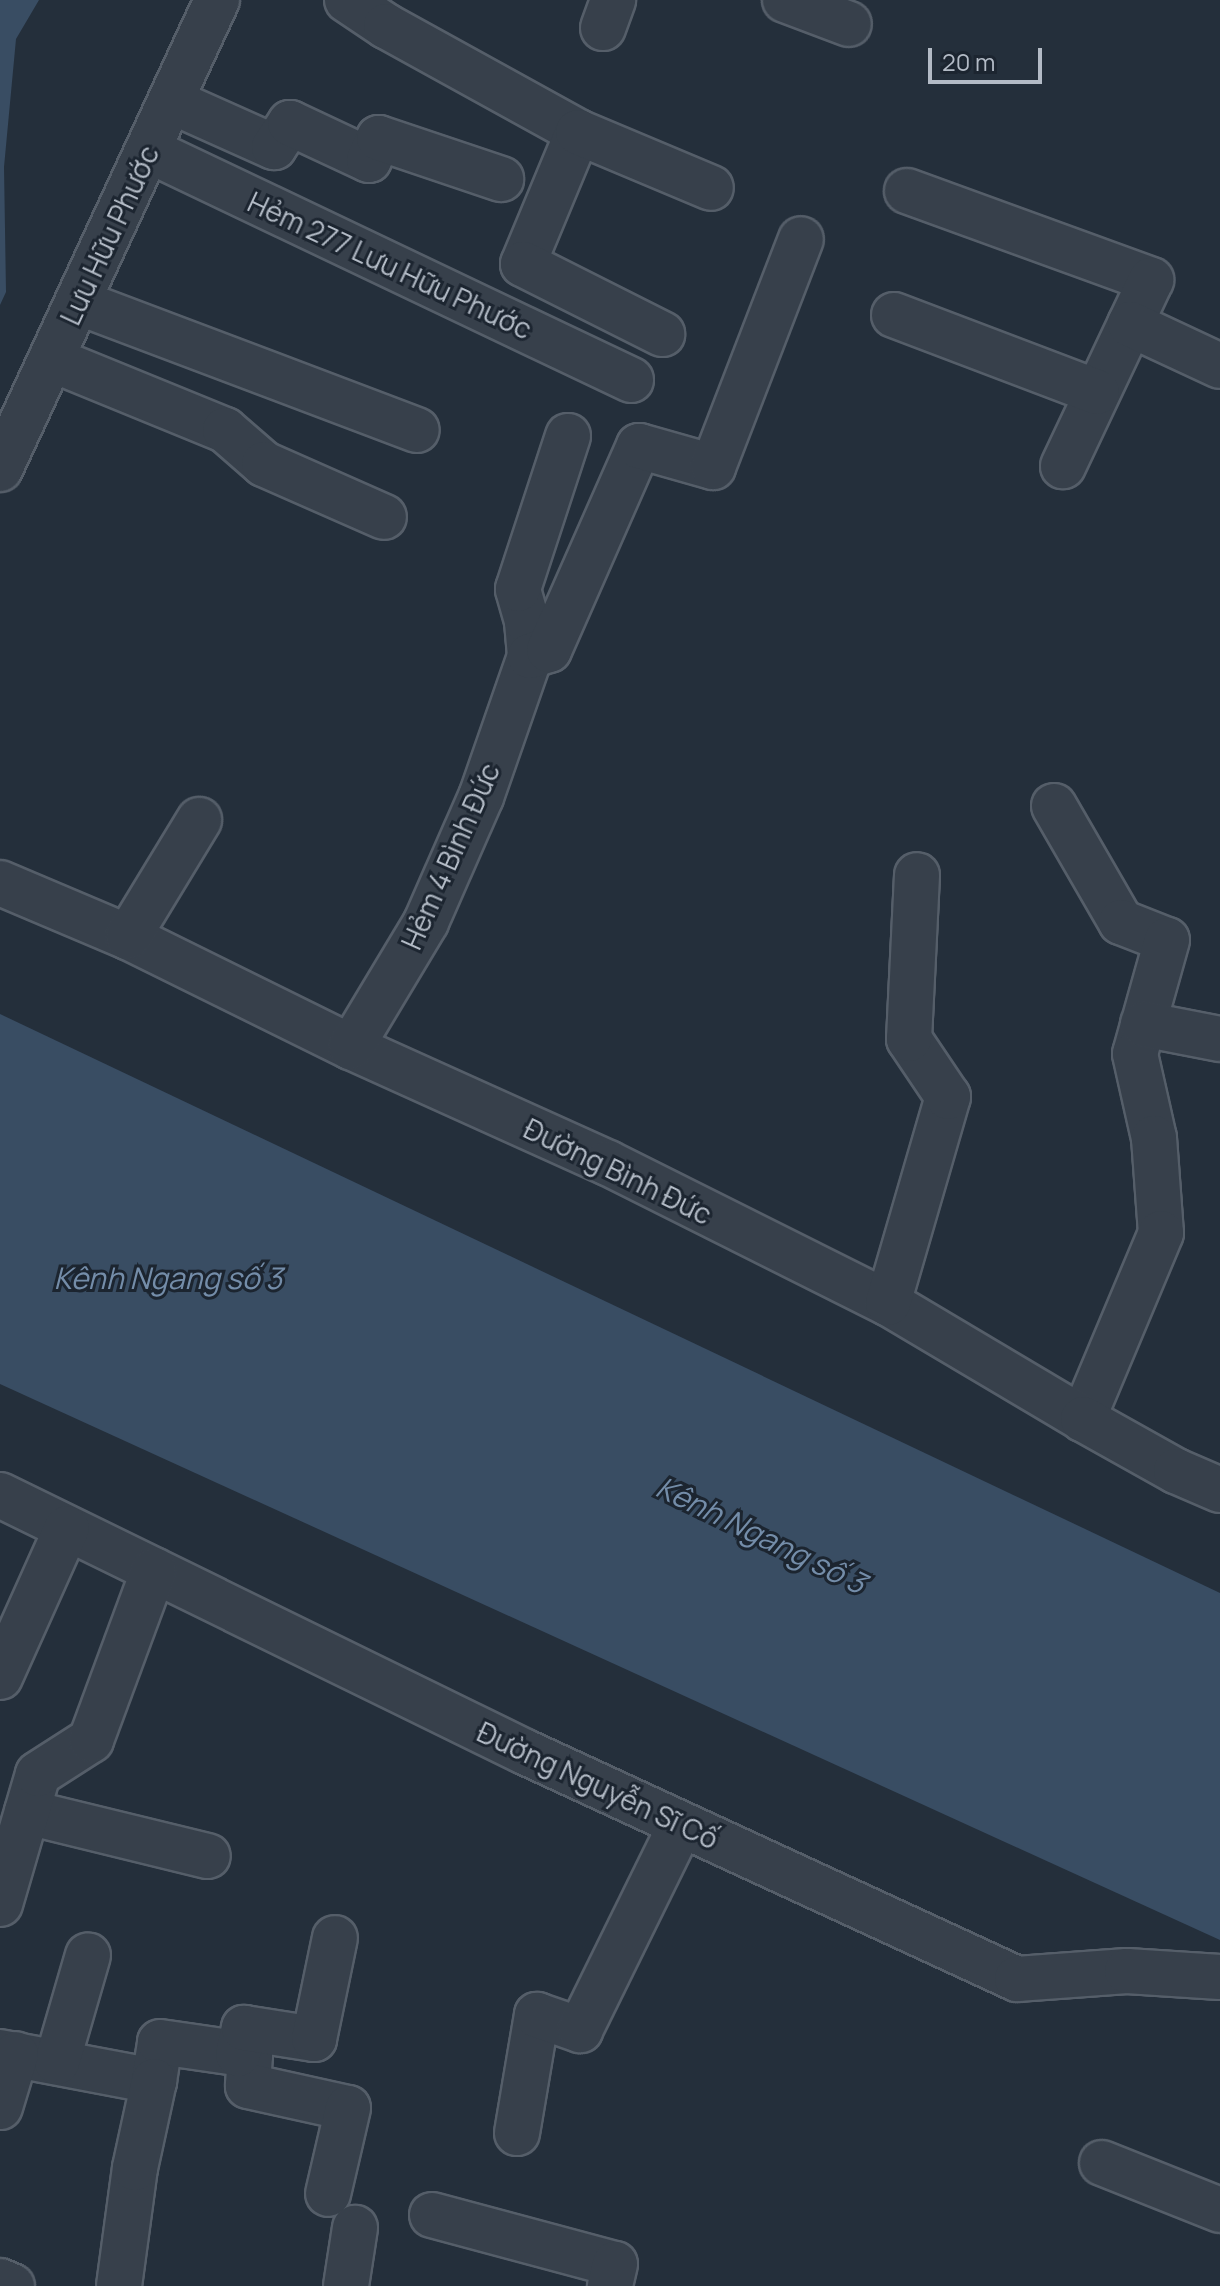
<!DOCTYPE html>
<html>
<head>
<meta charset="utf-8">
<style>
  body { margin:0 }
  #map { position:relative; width:1220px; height:2286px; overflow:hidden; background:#242f3b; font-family:Manrope,sans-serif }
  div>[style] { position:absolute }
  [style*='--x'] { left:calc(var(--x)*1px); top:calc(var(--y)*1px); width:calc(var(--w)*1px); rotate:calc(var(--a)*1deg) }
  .water>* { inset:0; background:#394d63 }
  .roads { filter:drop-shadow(2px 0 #555e69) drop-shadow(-2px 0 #555e69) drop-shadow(0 2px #555e69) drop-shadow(0 -2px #555e69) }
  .minor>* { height:44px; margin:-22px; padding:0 22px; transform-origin:22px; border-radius:22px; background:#37404b }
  span { translate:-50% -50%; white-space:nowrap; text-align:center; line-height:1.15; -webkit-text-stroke:6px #1c2530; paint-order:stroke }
  .street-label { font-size:28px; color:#b3bbc6 }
  .water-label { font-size:30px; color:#748da9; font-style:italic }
  .scale { position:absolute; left:928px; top:48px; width:114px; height:36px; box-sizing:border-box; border:4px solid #b3bbc6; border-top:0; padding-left:10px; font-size:24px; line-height:28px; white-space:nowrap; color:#b3bbc6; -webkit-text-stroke:6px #1c2530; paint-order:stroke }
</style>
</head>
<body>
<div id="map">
  <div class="water">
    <i style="clip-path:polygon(0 0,39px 0,16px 39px,4px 167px,6px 292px,0 305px)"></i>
    <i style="clip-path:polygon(0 1014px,1220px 1593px,1220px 1940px,0 1384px)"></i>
  </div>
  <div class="roads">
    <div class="minor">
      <i style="--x:347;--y:0;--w:47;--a:33.7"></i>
      <i style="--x:386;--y:26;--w:219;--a:28.9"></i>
      <i style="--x:578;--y:132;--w:143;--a:112.6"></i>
      <i style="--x:523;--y:264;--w:156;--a:26.7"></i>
      <i style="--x:785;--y:0;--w:68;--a:20.6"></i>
      <i style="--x:603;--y:28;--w:30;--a:-70"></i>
      <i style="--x:171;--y:101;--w:113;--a:24.1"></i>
      <i style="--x:274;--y:147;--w:29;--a:-56"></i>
      <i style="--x:290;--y:123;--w:87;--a:25.1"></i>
      <i style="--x:369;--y:160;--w:24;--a:-66"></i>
      <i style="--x:379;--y:138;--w:129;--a:18.6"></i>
      <i style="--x:578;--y:132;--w:144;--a:22.8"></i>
      <i style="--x:148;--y:150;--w:535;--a:25.46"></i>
      <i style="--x:907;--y:191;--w:260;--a:20"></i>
      <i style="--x:1151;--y:280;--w:206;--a:115.3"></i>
      <i style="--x:78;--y:302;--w:362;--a:20.7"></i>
      <i style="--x:894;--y:315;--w:217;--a:20.8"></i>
      <i style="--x:1130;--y:324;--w:99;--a:25"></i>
      <i style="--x:51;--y:359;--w:188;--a:22.2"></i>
      <i style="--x:225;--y:430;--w:52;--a:41.1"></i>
      <i style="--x:264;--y:464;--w:131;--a:23.8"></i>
      <i style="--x:0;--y:469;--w:517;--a:-65.17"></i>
      <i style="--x:530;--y:656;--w:35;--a:-95"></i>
      <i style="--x:527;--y:621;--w:33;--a:-106"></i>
      <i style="--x:518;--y:589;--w:161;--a:-71.9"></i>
      <i style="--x:1054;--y:806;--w:134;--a:60"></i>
      <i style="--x:1121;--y:922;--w:49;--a:21.4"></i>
      <i style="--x:1167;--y:940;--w:118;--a:105.7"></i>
      <i style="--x:1135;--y:1054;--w:86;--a:77.3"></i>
      <i style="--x:1154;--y:1138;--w:95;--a:85.8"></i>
      <i style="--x:1161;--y:1233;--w:202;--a:112.8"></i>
      <i style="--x:0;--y:883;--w:139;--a:22.9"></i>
      <i style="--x:128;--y:937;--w:249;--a:26.3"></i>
      <i style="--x:351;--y:1047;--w:282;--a:24.3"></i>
      <i style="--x:608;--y:1163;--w:313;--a:26.6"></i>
      <i style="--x:888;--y:1303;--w:227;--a:30.7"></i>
      <i style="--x:1083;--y:1419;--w:107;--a:29.2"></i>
      <i style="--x:1176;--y:1471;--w:48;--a:23.4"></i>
      <i style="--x:128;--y:937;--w:137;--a:-58.7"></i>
      <i style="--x:1143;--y:1024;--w:78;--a:11"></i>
      <i style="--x:351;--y:1047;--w:146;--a:-59"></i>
      <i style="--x:426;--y:922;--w:137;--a:-66.3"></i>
      <i style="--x:481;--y:797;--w:149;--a:-70.8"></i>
      <i style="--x:530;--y:656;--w:20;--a:-18"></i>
      <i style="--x:549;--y:650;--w:223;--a:-66.2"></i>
      <i style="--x:639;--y:446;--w:77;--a:15.8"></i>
      <i style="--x:713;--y:467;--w:244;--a:-68.9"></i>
      <i style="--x:888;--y:1303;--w:215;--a:-73.8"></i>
      <i style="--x:948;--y:1097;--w:70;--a:-123.9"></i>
      <i style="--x:909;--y:1039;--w:164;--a:-87.2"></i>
      <i style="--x:0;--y:1495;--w:585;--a:26.08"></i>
      <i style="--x:525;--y:1752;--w:542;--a:24.77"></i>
      <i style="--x:1017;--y:1979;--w:110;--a:-4.2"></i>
      <i style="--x:1127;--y:1971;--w:93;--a:3.7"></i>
      <i style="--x:0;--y:1677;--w:163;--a:-65.8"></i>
      <i style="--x:27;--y:1812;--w:186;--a:13.7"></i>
      <i style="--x:0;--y:1904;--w:135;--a:-73.7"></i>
      <i style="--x:38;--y:1774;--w:63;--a:-32.7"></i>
      <i style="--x:91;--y:1740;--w:181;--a:-69.7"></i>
      <i style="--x:0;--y:2052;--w:157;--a:10.7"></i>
      <i style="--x:154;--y:2081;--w:39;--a:-81"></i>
      <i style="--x:160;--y:2042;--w:91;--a:8.2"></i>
      <i style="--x:250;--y:2055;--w:31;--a:94"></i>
      <i style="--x:248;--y:2086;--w:102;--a:12.4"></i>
      <i style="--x:348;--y:2108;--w:88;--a:103.1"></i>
      <i style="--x:238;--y:2054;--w:27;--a:-77"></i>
      <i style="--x:244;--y:2028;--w:71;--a:8.9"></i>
      <i style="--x:314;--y:2039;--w:103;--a:-78.3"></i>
      <i style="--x:57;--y:2062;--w:111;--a:-73.8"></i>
      <i style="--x:0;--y:2107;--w:55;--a:-73.2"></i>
      <i style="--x:517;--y:2133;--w:120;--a:-80.4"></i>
      <i style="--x:537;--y:2015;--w:46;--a:19.2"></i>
      <i style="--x:580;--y:2030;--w:229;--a:-63.8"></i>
      <i style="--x:1102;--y:2163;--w:127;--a:21.7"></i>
      <i style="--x:432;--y:2215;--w:189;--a:15"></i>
      <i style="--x:615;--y:2264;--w:23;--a:103"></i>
      <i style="--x:0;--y:2281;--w:13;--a:23"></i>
      <i style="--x:119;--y:2286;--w:119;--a:-82.3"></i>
      <i style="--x:135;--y:2168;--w:89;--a:-77.7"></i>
      <i style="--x:346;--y:2286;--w:59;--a:-81.2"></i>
    </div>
  </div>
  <div class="street-label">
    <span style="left:109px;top:235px;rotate:-65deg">Lưu Hữu Phước</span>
    <span style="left:390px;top:265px;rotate:25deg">Hẻm 277 Lưu Hữu Phước</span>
    <span style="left:450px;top:856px;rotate:-66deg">Hẻm 4 Bình Đức</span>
    <span style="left:618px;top:1171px;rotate:26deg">Đường Bình Đức</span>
    <span style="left:598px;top:1785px;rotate:25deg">Đường Nguyễn Sĩ Cố</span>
  </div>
  <div class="water-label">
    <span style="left:168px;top:1278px">Kênh Ngang số 3</span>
    <span style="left:761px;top:1535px;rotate:26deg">Kênh Ngang số 3</span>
  </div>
  <div class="scale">20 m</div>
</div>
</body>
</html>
